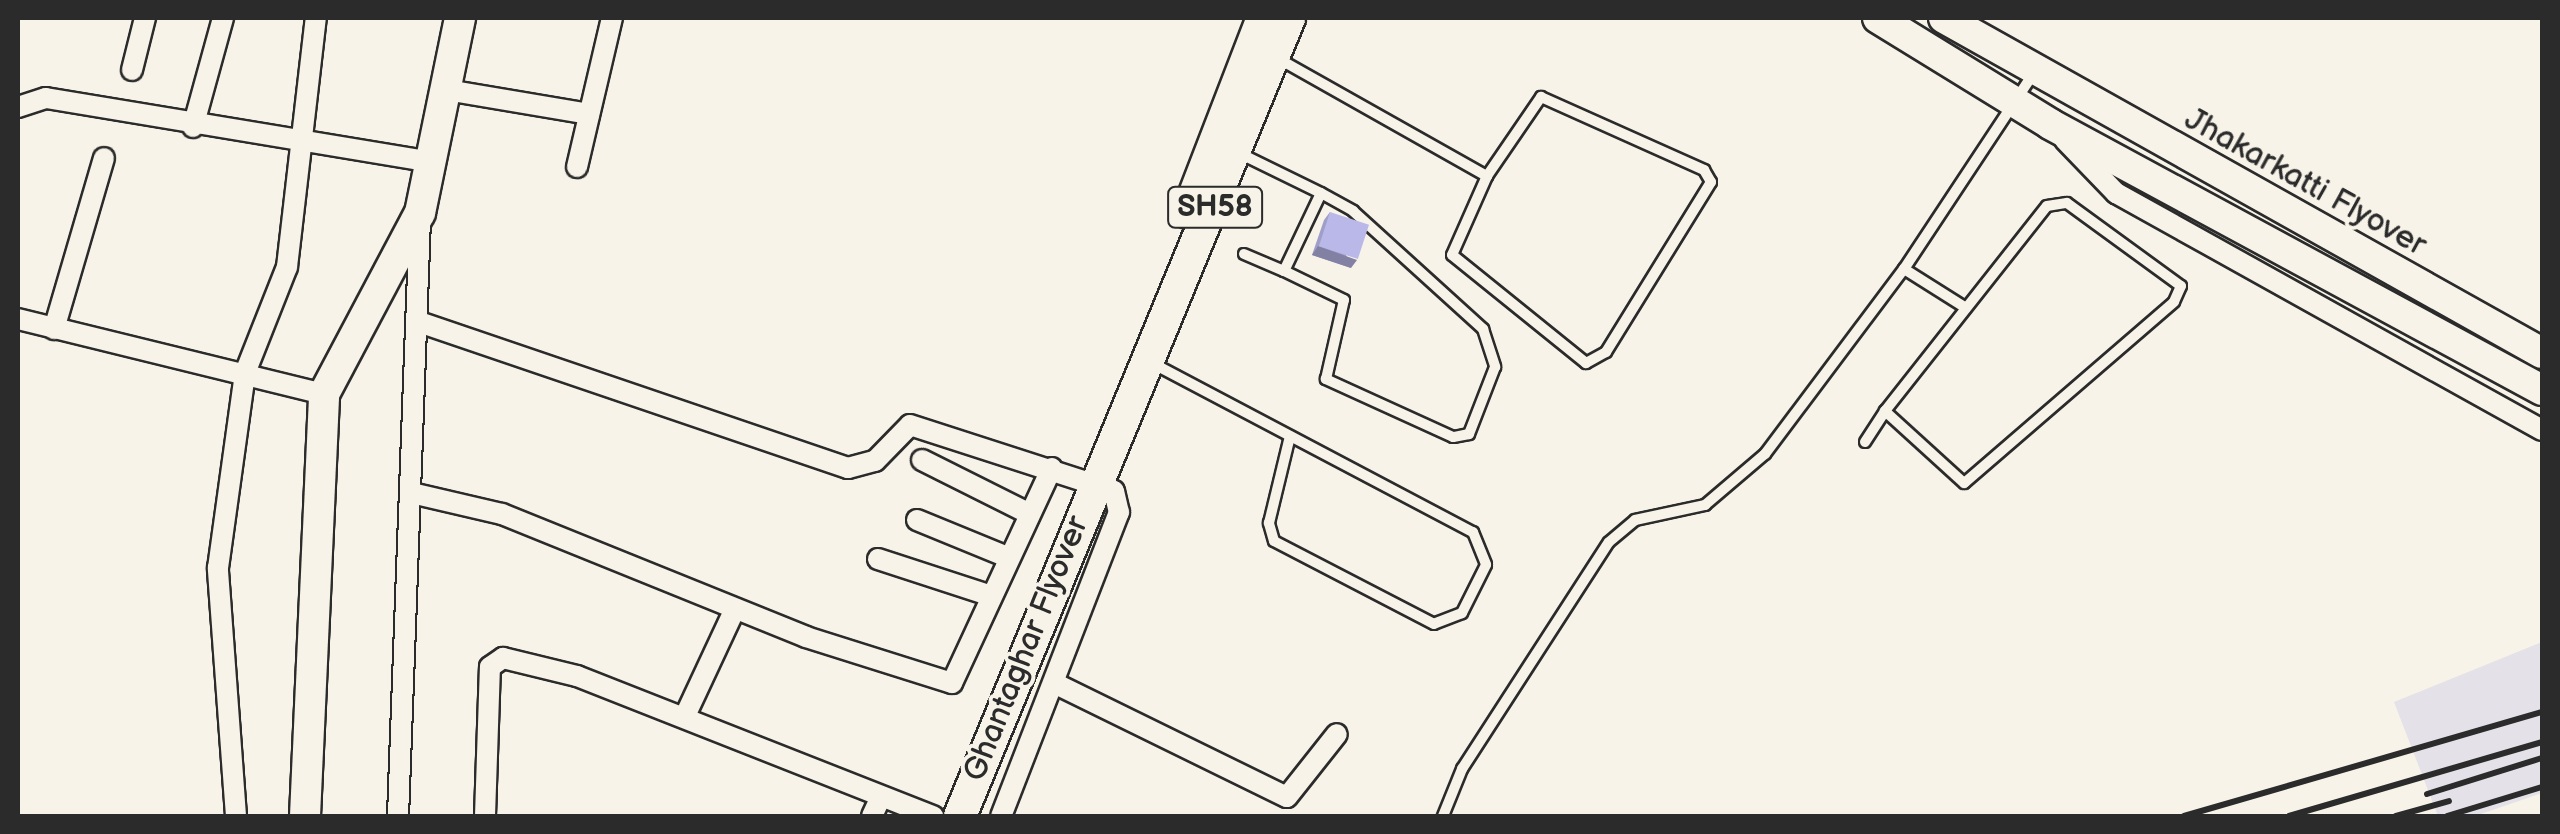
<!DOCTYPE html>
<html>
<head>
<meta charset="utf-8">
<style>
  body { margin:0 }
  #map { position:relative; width:2560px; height:834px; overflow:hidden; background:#f7f3e8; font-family:"Balsamiq Sans",sans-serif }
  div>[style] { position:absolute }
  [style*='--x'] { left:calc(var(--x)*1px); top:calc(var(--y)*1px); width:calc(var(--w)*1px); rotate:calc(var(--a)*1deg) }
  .built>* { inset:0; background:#e4e1e8 }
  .roads { filter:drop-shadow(2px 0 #2b2b2b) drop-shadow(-2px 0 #2b2b2b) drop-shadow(0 2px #2b2b2b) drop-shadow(0 -2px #2b2b2b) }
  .lane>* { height:10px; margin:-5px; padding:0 5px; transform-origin:5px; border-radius:5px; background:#f7f3e8 }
  .street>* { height:20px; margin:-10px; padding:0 10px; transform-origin:10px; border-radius:10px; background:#f7f3e8 }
  .secondary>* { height:30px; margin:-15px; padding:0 15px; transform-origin:15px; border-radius:15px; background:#f7f3e8 }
  .primary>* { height:32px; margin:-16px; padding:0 16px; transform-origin:16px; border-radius:16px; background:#f7f3e8 }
  .rail>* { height:6px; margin:-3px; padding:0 3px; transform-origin:3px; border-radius:3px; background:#2b2b2b }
  .wall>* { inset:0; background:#9f9ec8 }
  .shaded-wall>* { inset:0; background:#8281a3 }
  .building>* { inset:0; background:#b9b8e9; transform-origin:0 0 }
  span { translate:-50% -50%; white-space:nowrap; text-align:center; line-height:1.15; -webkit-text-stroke:8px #f7f3e8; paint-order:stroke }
  .shield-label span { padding:2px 8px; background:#f7f3e8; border:2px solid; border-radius:8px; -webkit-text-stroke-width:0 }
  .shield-label { font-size:30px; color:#2b2b2b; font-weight:700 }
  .street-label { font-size:32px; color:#2b2b2b }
  .frame { position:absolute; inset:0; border:20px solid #2b2b2b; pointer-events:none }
</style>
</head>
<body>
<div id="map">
  <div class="built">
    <i style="clip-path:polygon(2542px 642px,2542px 793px,2475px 816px,2438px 816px,2394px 702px)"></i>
  </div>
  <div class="roads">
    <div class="lane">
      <i style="--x:1279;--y:59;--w:239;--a:29.4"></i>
      <i style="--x:1541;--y:97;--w:179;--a:24.1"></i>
      <i style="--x:1704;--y:170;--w:14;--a:60"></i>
      <i style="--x:1711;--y:182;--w:200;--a:121.7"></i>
      <i style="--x:1606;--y:352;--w:23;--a:151"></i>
      <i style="--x:1586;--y:363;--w:172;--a:-141.1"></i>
      <i style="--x:1452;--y:255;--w:86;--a:-66.1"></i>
      <i style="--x:1487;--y:176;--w:96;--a:-55.6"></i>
      <i style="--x:1239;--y:153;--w:91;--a:26"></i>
      <i style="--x:1321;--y:193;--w:37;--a:29"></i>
      <i style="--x:1353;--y:211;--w:176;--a:42.2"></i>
      <i style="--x:1483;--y:329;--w:40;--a:72"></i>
      <i style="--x:1495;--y:367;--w:72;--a:111.2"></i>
      <i style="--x:1469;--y:434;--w:16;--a:169"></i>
      <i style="--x:1453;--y:437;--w:140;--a:-155.5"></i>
      <i style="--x:1326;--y:379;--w:81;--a:-77.2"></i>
      <i style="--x:1344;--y:300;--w:67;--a:-154.2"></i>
      <i style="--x:1284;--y:271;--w:86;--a:-64.6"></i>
      <i style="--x:1244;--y:254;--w:43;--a:23"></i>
      <i style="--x:1904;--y:269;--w:73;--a:32.2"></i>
      <i style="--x:1152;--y:363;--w:363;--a:27.8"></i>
      <i style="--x:1473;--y:532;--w:35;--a:68"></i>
      <i style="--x:1486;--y:565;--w:54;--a:116.6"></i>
      <i style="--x:1462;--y:613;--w:30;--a:159"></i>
      <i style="--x:1434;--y:624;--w:180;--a:-152.6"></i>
      <i style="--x:1274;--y:541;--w:19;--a:-106"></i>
      <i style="--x:1269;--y:523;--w:89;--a:-76.4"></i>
      <i style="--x:1865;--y:442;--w:37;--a:-57"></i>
      <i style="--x:1885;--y:411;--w:261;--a:-51.7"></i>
      <i style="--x:2047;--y:206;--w:20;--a:-9"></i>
      <i style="--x:2067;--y:203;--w:141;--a:36.1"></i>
      <i style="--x:2181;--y:286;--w:17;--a:114"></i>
      <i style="--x:2174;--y:302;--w:277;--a:139.2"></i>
      <i style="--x:1964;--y:483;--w:107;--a:-137.7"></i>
      <i style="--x:1443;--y:816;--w:51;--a:-68"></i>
      <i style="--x:1462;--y:769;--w:270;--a:-57.1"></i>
      <i style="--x:1609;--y:542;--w:34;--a:-40"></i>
      <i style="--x:1635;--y:520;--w:72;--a:-12.1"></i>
      <i style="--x:1705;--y:505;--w:79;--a:-40.4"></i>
      <i style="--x:1765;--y:454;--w:231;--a:-53.1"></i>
      <i style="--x:1904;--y:269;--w:234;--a:-56.5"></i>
    </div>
    <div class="street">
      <i style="--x:132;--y:70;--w:54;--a:-76"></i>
      <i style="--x:447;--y:90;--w:144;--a:9.6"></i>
      <i style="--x:18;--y:107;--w:29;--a:-18"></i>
      <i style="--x:46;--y:98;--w:392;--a:9.4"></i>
      <i style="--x:193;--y:127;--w:113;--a:-74.6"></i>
      <i style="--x:2065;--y:140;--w:74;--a:46.1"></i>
      <i style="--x:2116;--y:193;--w:487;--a:29.1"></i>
      <i style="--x:577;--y:167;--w:153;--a:-76.8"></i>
      <i style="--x:18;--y:319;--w:315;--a:13.8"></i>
      <i style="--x:419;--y:322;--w:453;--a:18.8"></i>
      <i style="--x:848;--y:468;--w:28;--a:-15"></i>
      <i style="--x:875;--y:461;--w:50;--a:-45.8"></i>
      <i style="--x:910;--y:425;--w:214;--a:17.9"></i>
      <i style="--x:1114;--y:491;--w:22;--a:77"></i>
      <i style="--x:1119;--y:512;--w:326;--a:111.2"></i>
      <i style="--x:54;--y:329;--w:178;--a:-73.7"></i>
      <i style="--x:922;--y:460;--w:119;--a:26.6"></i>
      <i style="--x:416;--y:494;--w:88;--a:13.1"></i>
      <i style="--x:502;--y:514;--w:328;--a:22"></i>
      <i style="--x:806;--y:637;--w:153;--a:17.5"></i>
      <i style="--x:952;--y:683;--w:237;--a:-65.1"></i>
      <i style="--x:917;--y:520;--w:97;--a:22.3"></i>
      <i style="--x:878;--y:559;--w:117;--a:18"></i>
      <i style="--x:1054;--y:683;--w:259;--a:26.1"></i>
      <i style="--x:1287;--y:797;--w:80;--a:-51.6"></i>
      <i style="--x:685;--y:716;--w:118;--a:-65"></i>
      <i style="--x:236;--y:816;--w:249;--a:-94.2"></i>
      <i style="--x:218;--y:568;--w:197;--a:-82.1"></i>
      <i style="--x:245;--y:373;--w:114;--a:-68.4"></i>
      <i style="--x:287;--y:267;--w:251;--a:-83.4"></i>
      <i style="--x:398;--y:816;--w:596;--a:-87.89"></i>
      <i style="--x:485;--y:816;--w:149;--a:-88.1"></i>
      <i style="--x:490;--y:667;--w:16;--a:-35"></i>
      <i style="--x:503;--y:658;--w:76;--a:13.7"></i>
      <i style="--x:577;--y:676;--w:383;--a:21.5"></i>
      <i style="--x:872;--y:816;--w:21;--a:-65"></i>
    </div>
    <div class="secondary">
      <i style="--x:1878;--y:18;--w:202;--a:31.6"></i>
      <i style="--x:2050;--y:124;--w:559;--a:28.4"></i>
      <i style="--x:1944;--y:18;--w:685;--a:29.26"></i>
      <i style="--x:305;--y:816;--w:422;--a:-87.4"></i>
      <i style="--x:324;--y:394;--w:205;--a:-62.1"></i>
      <i style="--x:420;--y:213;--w:199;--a:-78.4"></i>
    </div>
    <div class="primary">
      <i style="--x:1188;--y:212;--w:208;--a:-68.9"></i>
      <i style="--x:960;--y:816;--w:863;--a:-67.59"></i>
    </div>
  </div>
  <div class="rail">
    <i style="--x:2427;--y:794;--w:121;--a:-17.4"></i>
    <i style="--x:2184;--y:816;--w:373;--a:-16.2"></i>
    <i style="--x:2289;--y:816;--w:264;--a:-16.3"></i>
    <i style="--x:2396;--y:816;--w:55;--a:-15.8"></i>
    <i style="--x:2447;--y:816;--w:99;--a:-17"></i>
  </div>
  <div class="wall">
    <i style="clip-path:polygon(1330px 212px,1351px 268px,1312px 255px,1324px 220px)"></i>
  </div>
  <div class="shaded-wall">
    <i style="clip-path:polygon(1318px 246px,1357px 260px,1351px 268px,1312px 255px)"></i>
  </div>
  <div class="building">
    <i style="left:1330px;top:212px;width:41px;height:36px;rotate:18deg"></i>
  </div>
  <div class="shield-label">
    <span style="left:1215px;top:207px">SH58</span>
  </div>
  <div class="street-label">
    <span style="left:2305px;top:183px;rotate:29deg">Jhakarkatti Flyover</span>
    <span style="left:1027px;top:649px;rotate:-68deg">Ghantaghar Flyover</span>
  </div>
  <div class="frame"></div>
</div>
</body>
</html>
